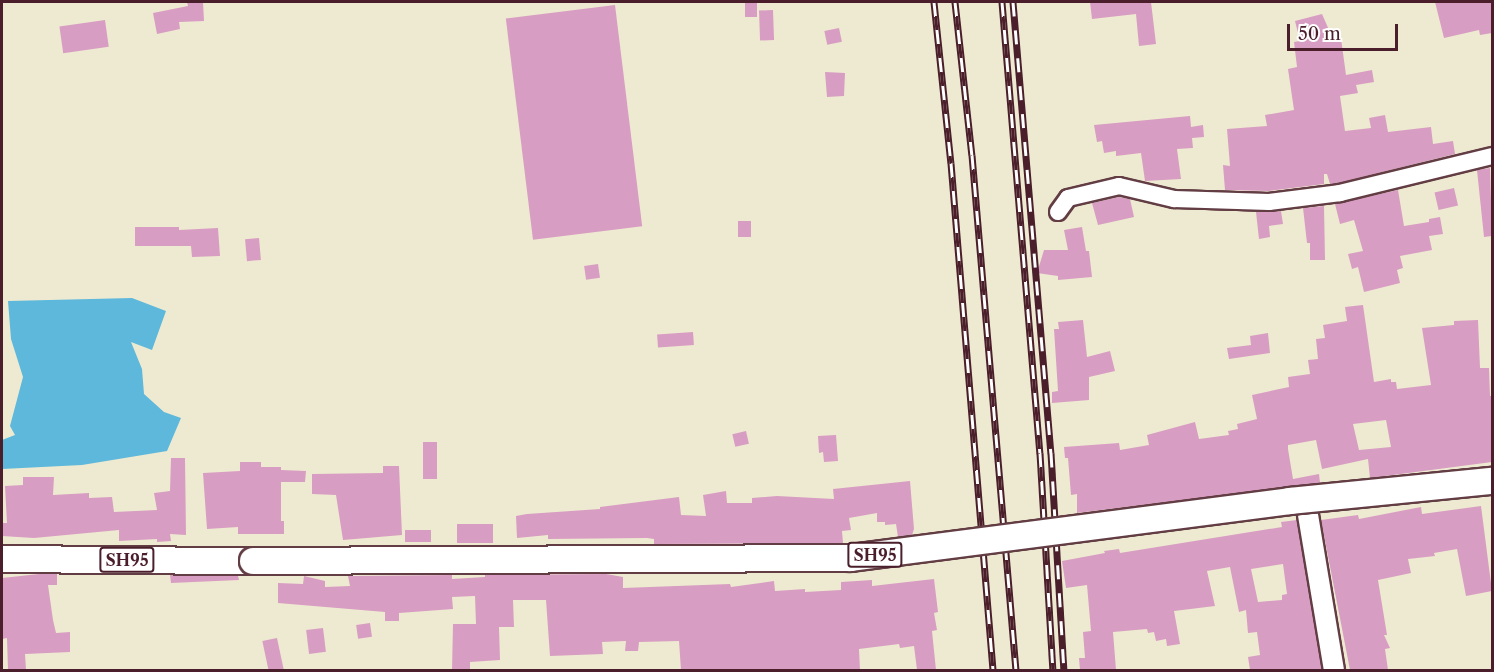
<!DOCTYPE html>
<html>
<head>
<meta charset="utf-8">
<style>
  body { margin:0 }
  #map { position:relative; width:1494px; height:672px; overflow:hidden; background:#eeead1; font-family:"Libre Caslon Text",serif }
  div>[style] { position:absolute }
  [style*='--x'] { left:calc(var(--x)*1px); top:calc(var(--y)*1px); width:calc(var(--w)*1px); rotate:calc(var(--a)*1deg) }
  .water>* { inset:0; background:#5eb8db }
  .building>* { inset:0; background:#d89dc2; transform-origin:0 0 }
  .roads { filter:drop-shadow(2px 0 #633d44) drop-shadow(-2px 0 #633d44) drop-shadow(0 2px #633d44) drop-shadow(0 -2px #633d44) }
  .minor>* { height:16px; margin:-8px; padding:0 8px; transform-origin:8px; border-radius:8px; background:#fff }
  .tertiary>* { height:20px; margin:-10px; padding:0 10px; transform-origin:10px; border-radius:10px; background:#fff }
  .primary>* { height:26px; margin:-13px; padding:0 13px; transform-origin:13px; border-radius:13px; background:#fff }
  .rail>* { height:7px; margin-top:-3.5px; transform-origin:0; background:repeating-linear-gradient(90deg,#fff 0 14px,#4a1f2b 0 28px); box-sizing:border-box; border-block:2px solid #4a1f2b }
  .bridges { filter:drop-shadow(2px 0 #633d44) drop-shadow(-2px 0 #633d44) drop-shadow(0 2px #633d44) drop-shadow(0 -2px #633d44) }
  .primary-bridge>* { height:26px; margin:-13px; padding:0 13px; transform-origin:13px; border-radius:13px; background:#fff }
  span { translate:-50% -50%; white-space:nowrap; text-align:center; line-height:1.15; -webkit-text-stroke:6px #fff; paint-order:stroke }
  .shield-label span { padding:2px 4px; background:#fff; border:2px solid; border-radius:4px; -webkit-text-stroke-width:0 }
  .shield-label { font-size:16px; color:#4a1f2b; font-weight:700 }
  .frame { position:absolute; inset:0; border:3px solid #4a1f2b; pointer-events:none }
  .scale { position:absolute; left:1287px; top:24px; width:111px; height:27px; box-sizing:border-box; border:3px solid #4a1f2b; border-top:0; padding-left:8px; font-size:18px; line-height:21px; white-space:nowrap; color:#4a1f2b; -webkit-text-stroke:4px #fff; paint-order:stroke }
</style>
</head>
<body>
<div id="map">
  <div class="water">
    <i style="clip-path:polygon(132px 298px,166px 311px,152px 350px,131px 342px,142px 369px,144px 394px,164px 412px,181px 418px,167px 451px,82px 465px,2px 469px,2px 440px,15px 435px,10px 426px,23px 377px,11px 339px,8px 301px)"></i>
  </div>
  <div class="building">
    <i style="clip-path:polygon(187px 2px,203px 2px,204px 21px,179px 22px,180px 29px,157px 34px,153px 13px,188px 6px)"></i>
    <i style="left:745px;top:2px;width:12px;height:15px"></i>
    <i style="clip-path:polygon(1090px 2px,1151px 2px,1156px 44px,1139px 46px,1136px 14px,1092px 19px)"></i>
    <i style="clip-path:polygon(1435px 2px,1492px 2px,1492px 33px,1480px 35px,1479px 30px,1444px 38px)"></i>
    <i style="left:615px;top:5px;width:223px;height:110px;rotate:83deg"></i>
    <i style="left:773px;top:10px;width:30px;height:14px;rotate:88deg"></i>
    <i style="clip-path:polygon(1322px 14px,1329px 30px,1340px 31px,1346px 75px,1372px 70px,1374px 82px,1356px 85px,1358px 93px,1340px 96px,1345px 131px,1371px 128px,1369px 118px,1385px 115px,1388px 132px,1431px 127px,1433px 144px,1453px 141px,1455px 154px,1338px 183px,1330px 184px,1327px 174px,1324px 174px,1324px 184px,1269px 191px,1225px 190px,1223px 165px,1230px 166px,1227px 129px,1267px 126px,1265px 115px,1294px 110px,1288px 69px,1297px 67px,1294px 42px,1300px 41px,1295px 21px)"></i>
    <i style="left:105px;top:20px;width:27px;height:46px;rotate:82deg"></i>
    <i style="left:839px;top:28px;width:14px;height:15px;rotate:78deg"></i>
    <i style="clip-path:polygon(825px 72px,845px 73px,844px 96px,827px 97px)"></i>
    <i style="clip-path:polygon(1190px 116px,1191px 127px,1203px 125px,1204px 137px,1192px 138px,1193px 148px,1177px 149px,1181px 179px,1145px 181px,1141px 153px,1116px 156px,1116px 151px,1104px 153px,1102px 141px,1097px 142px,1094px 125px)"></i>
    <i style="clip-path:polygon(1490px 168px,1492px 236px,1484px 237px,1477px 170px)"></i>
    <i style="left:1454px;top:188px;width:18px;height:20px;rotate:77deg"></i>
    <i style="clip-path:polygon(1398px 190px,1404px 226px,1429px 222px,1429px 219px,1440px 217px,1443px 234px,1429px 236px,1432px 250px,1400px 256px,1403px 268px,1397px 270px,1400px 283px,1364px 292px,1358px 267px,1352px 269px,1348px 254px,1363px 251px,1354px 220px,1340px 224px,1335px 204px)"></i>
    <i style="clip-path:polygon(1119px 197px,1130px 199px,1134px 217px,1098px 225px,1092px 203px)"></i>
    <i style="clip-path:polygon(1324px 206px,1325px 260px,1310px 260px,1310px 243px,1307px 243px,1303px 208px)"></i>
    <i style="clip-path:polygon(1281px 211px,1283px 224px,1269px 226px,1270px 237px,1259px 239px,1256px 212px)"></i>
    <i style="left:738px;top:221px;width:13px;height:16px"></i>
    <i style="clip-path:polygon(135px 227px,179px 227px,179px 230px,218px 228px,220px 256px,192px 257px,191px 246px,135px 246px)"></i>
    <i style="clip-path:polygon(1082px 227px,1086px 251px,1089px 251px,1092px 277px,1058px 280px,1058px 276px,1037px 273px,1044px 250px,1068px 250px,1064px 230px)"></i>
    <i style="left:259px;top:238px;width:22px;height:14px;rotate:85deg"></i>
    <i style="left:598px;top:264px;width:14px;height:14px;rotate:82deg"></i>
    <i style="clip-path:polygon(evenodd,1363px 305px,1374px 382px,1391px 379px,1391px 382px,1396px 382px,1397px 389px,1431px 385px,1422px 328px,1454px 325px,1454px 321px,1478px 320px,1480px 368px,1489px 368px,1490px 396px,1492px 396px,1492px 462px,1370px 478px,1368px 459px,1322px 469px,1316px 440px,1288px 445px,1288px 449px,1293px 479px,1319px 474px,1320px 483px,1077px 513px,1077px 494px,1071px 495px,1068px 458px,1065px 458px,1064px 447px,1119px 443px,1120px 450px,1149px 445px,1147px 435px,1195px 422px,1199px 439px,1229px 435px,1228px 431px,1238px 429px,1237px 424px,1257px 419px,1252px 395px,1289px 387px,1288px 377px,1310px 374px,1308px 360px,1318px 359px,1316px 339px,1325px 338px,1323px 325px,1347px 321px,1345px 307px,1363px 305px,1386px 420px,1391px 447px,1359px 450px,1353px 424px,1386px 420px)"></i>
    <i style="clip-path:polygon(1083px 320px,1087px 357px,1110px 351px,1115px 371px,1089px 377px,1089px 400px,1052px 403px,1052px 392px,1058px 391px,1054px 329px,1059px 329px,1058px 322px)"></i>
    <i style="left:693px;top:332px;width:13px;height:36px;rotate:86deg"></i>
    <i style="clip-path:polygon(1268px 333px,1270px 353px,1229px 359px,1227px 348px,1251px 345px,1250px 336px)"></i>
    <i style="left:746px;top:431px;width:13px;height:14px;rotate:77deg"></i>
    <i style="clip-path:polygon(836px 435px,838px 461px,824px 462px,823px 452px,819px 453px,818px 436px)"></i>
    <i style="left:423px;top:442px;width:14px;height:37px"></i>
    <i style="clip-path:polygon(171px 458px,185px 458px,186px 535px,170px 534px,171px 541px,157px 542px,157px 539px,119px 541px,119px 530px,34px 538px,2px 536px,2px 523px,7px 523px,5px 486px,23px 485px,23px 477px,54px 477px,53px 495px,89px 493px,89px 498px,112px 497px,114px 512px,157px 510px,154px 493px,170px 491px)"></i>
    <i style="clip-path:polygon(240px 462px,261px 462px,261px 467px,281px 467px,281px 470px,306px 471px,305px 482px,281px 482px,281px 521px,284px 521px,284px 534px,238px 534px,238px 527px,207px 529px,203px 473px,240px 471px)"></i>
    <i style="clip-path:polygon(383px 466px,399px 466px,402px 535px,343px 540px,336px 495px,312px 494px,312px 474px,383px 473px)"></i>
    <i style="clip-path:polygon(910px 481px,914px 529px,912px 535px,898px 537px,896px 524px,885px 525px,885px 522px,877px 522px,877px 513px,849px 518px,851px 530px,842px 531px,843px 543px,654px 544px,654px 539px,647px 538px,548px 539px,548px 535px,517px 538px,516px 516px,527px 514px,600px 509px,600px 507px,679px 497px,681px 515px,706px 516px,703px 495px,726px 491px,727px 503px,752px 503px,752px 498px,777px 496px,834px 499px,833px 489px)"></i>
    <i style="clip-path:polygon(1481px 506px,1492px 591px,1466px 596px,1457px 549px,1434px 553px,1435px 556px,1408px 559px,1411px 573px,1378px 580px,1387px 635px,1384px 635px,1390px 648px,1385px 649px,1388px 670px,1350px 670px,1321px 520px,1358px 515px,1359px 519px,1421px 507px,1422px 514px)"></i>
    <i style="clip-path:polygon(evenodd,1297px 520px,1322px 670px,1250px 670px,1248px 657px,1260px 655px,1257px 632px,1248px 633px,1246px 610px,1239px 612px,1230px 567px,1207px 571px,1215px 606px,1174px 611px,1180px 644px,1167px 646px,1166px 639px,1156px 641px,1154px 632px,1148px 633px,1147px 629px,1113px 632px,1116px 670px,1080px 670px,1079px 658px,1085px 658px,1083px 632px,1091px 631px,1087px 585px,1066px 588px,1062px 561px,1105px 553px,1104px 551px,1119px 549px,1120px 553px,1282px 527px,1281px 522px,1297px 520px,1283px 564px,1287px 594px,1282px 595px,1282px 600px,1258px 602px,1251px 569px,1283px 564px)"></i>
    <i style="left:457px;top:524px;width:36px;height:19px"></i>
    <i style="left:405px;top:530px;width:26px;height:12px"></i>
    <i style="clip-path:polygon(39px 574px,57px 574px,57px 585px,48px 585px,53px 620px,56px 633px,70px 632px,70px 652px,25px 654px,26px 670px,8px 670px,7px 638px,2px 639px,2px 578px)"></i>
    <i style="clip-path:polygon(606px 574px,623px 577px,623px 588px,730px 584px,731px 587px,774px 581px,775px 591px,805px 589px,805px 592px,841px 590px,841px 582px,872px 580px,872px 586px,934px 579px,938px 612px,934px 613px,937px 630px,932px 631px,936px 670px,917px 670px,914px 646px,900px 648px,899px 644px,859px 649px,860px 670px,681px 670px,679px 641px,639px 642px,638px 651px,625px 651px,626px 641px,602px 642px,603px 654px,550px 656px,546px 600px,513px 600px,514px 627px,499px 627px,500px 660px,470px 662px,470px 670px,452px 670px,453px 624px,476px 624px,475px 596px,452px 597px,453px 609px,399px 613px,399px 621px,385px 621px,385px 612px,278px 603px,278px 583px,303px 584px,304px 576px,325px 581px,325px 587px,350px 586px,348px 576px,352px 576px,452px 575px,452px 579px,485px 577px,485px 575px)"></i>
    <i style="clip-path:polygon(170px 575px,238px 576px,239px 580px,171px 583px)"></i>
    <i style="left:370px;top:623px;width:14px;height:14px;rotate:82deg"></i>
    <i style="left:323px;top:628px;width:24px;height:17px;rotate:83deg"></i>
    <i style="left:277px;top:638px;width:33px;height:15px;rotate:78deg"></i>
  </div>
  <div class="roads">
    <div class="minor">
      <i style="--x:1058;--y:212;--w:17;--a:-54"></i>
      <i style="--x:1068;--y:198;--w:52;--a:-13.2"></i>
      <i style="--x:1119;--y:186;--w:57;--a:13.3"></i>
      <i style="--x:1174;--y:199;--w:95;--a:1.8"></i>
      <i style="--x:1269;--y:202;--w:72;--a:-7.2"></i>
      <i style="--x:1340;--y:193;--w:156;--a:-13.7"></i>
    </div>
    <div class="tertiary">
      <i style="--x:1308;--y:515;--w:157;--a:80.5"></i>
    </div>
    <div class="primary">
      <i style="--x:2;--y:559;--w:251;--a:0.5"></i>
    </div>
  </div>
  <div class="rail">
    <i style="--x:934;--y:2;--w:162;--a:84"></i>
    <i style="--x:951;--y:163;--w:509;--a:85.26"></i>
    <i style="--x:955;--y:2;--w:154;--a:83.7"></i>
    <i style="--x:972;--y:155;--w:517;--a:85.12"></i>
    <i style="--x:1002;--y:2;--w:453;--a:85.2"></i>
    <i style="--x:1040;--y:453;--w:217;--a:86.6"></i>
    <i style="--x:1013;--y:2;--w:453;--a:85.2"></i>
    <i style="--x:1051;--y:453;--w:217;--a:86.6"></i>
  </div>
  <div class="bridges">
    <div class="primary-bridge">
      <i style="--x:253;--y:561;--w:598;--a:-0.29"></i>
      <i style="--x:851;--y:558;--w:443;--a:-7.4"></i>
      <i style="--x:1290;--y:501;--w:203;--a:-5.7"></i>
    </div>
  </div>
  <div class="shield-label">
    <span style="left:875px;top:555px">SH95</span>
    <span style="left:127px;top:560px">SH95</span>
  </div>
  <div class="frame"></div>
  <div class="scale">50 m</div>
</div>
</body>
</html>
